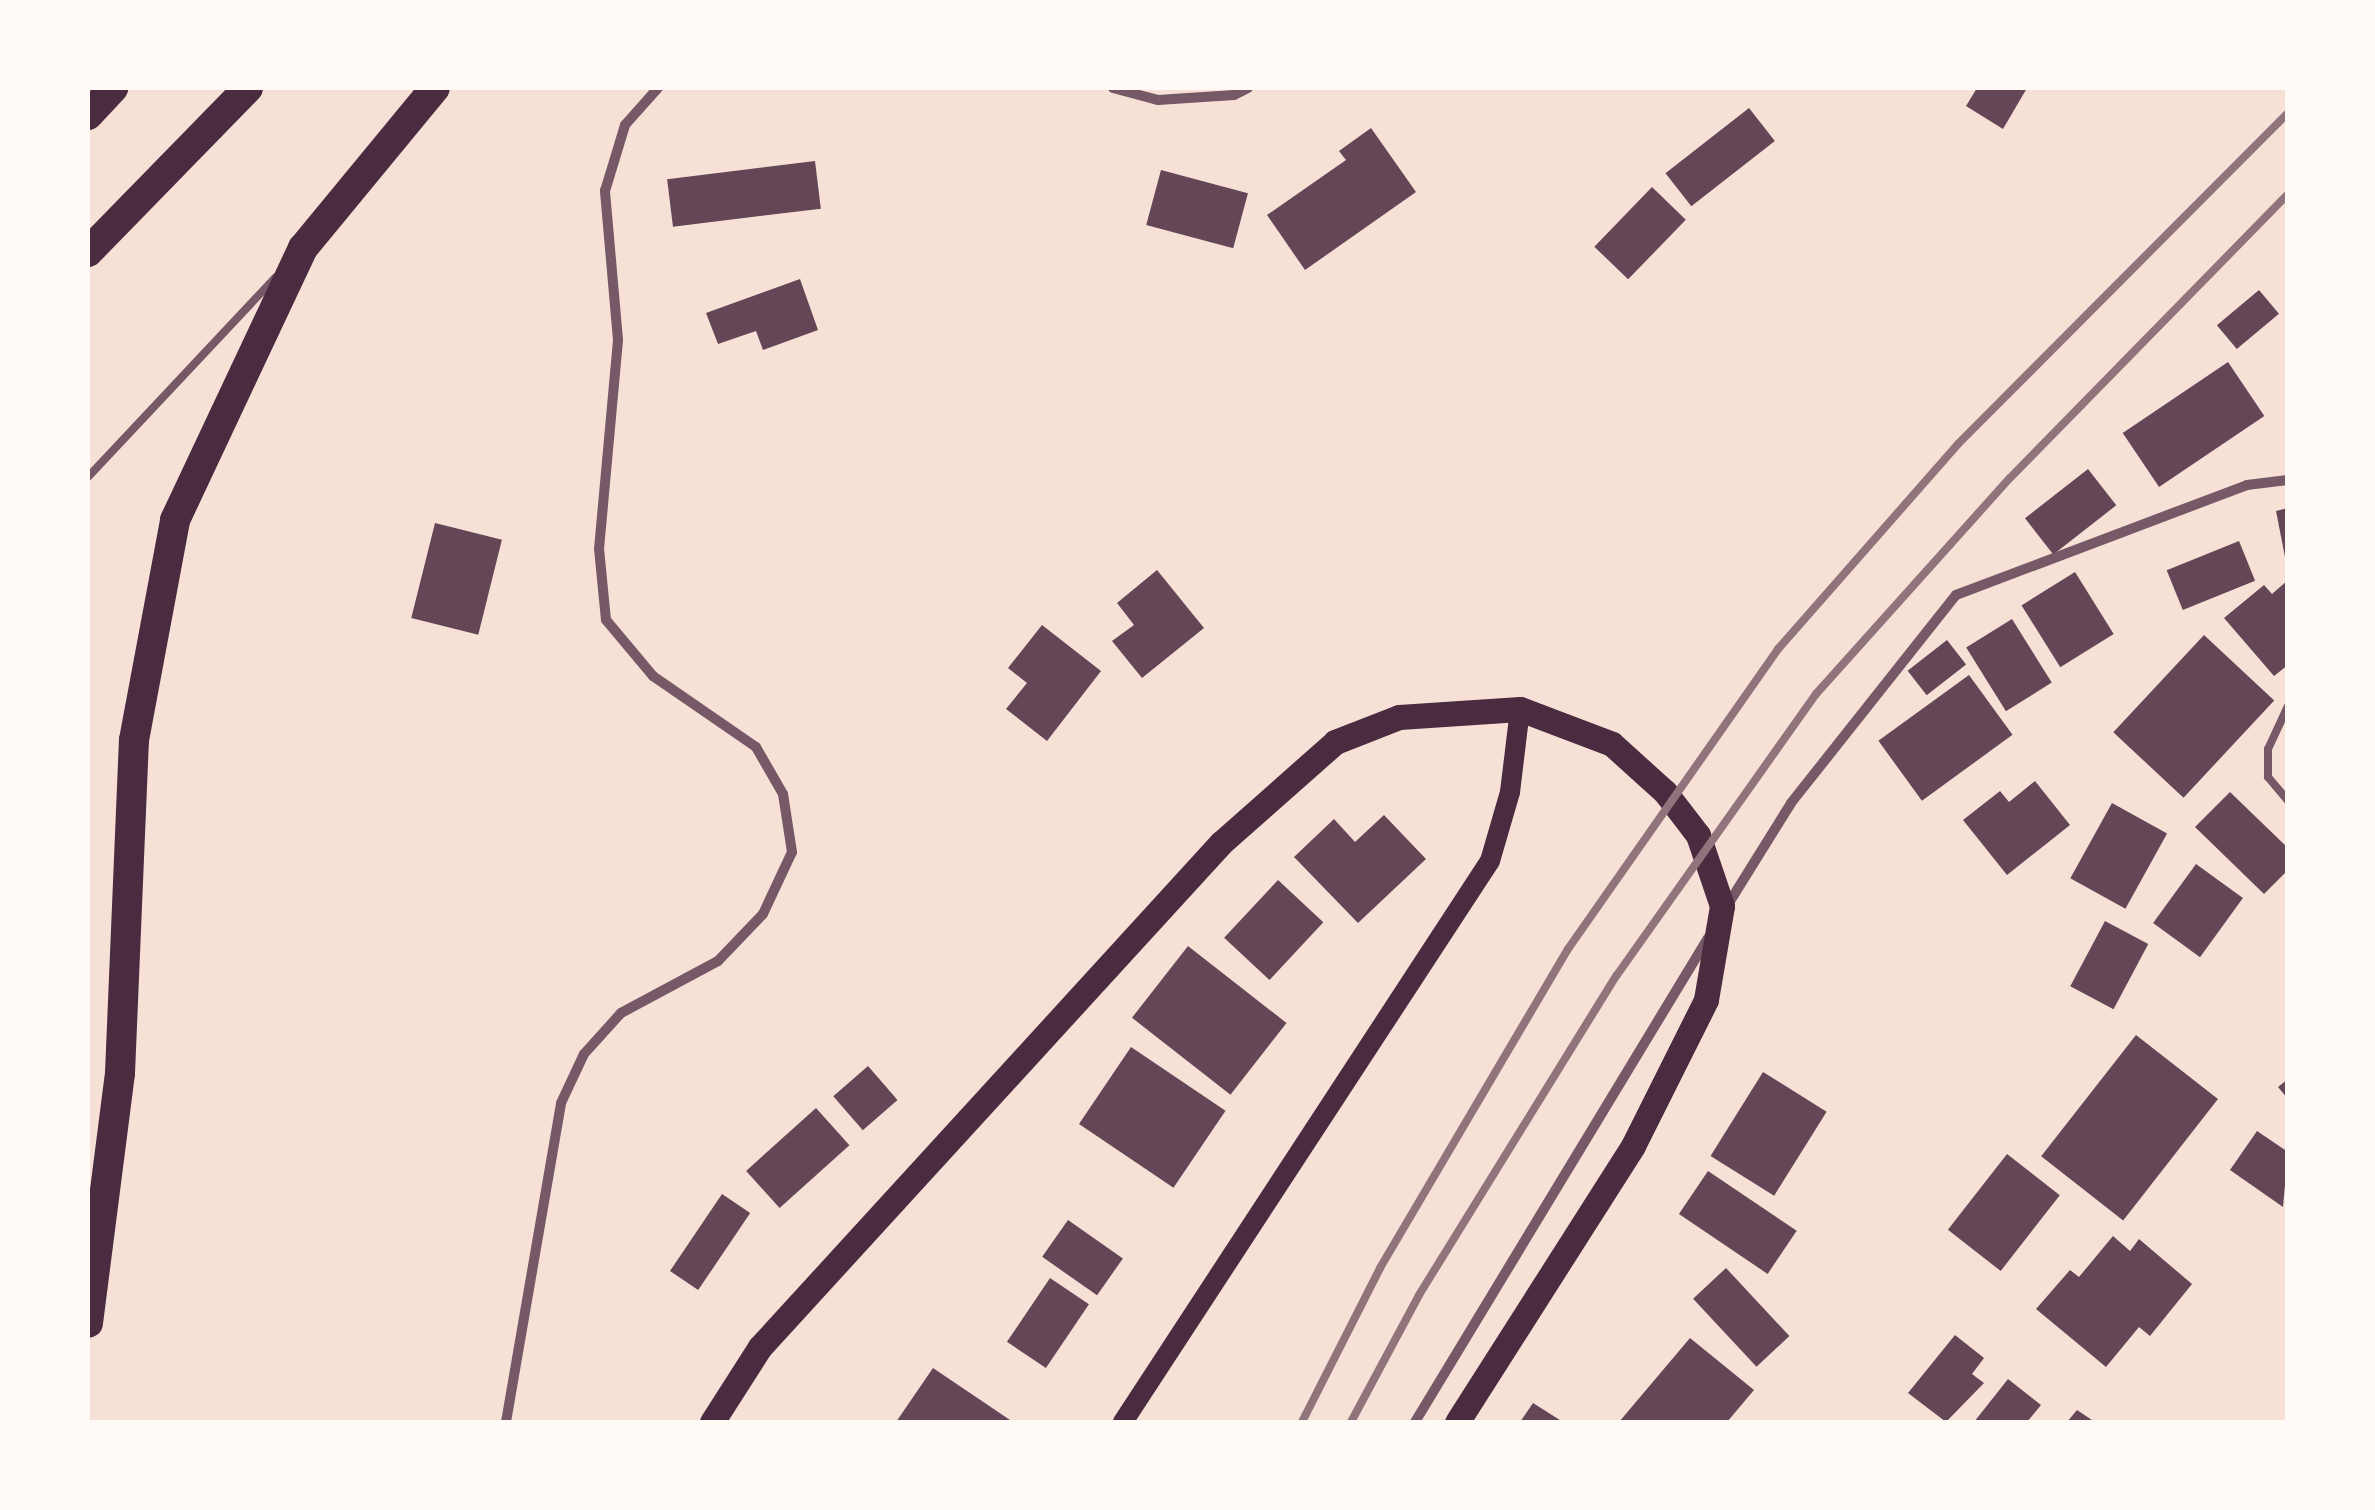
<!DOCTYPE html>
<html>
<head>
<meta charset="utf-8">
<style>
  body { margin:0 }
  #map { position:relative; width:2375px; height:1510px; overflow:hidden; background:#f7e1d7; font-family:Figtree,sans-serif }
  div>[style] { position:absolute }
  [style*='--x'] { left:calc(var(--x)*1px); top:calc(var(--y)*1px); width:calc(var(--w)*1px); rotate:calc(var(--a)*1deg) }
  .building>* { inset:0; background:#644757; transform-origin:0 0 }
  .service>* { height:8px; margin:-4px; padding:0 4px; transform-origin:4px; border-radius:4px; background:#755966 }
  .minor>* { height:10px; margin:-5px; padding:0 5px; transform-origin:5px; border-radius:5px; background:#755966 }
  .secondary>* { height:20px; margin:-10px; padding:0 10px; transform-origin:10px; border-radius:10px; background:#4a2c40 }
  .primary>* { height:25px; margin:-12.5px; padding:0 12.5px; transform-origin:12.5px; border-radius:12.5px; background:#4a2c40 }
  .motorway>* { height:30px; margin:-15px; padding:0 15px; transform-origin:15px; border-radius:15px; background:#4a2c40 }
  .rail>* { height:8px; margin:-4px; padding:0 4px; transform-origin:4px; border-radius:4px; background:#8f747c }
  span { translate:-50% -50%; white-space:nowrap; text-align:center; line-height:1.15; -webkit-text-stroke:10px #fffaf5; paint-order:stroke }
  .frame { position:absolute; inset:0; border:90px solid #fffaf5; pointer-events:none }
</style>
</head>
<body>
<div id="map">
  <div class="building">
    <i style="clip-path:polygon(1977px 88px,2027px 88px,2003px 129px,1966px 106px)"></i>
    <i style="left:1749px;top:108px;width:42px;height:106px;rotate:52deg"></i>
    <i style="clip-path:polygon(1371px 128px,1416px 192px,1305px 270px,1267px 215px,1346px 160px,1339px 151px)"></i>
    <i style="left:815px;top:161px;width:48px;height:149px;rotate:83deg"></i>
    <i style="left:1161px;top:170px;width:90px;height:57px;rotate:15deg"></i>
    <i style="left:1652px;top:187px;width:47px;height:83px;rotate:44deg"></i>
    <i style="clip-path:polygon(800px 279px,818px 330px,763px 350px,756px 331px,718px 344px,706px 313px)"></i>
    <i style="left:2259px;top:290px;width:31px;height:55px;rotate:50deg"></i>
    <i style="left:2228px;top:362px;width:65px;height:127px;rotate:56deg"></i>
    <i style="left:2088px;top:469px;width:46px;height:80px;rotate:52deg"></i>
    <i style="clip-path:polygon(2288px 508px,2288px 562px,2286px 562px,2276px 511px)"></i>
    <i style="left:435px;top:523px;width:69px;height:98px;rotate:14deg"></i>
    <i style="left:2239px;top:541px;width:43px;height:78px;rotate:68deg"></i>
    <i style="clip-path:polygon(1157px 570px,1204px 628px,1142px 678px,1112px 641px,1134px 625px,1117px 603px)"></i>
    <i style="left:2075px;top:572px;width:73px;height:63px;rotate:58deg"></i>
    <i style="clip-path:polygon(2288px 580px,2288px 665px,2274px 676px,2224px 618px,2264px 585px,2272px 594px)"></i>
    <i style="left:2012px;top:619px;width:75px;height:54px;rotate:58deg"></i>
    <i style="clip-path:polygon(1042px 625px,1101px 671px,1047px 741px,1006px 709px,1027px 683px,1008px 668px)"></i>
    <i style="left:2204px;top:635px;width:96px;height:133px;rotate:43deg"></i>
    <i style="left:1947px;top:640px;width:31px;height:50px;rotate:52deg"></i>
    <i style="left:1969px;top:675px;width:74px;height:112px;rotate:54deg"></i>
    <i style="clip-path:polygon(2035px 781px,2070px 825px,2007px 875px,1963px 820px,2000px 791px,2009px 802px)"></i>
    <i style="clip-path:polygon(2230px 792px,2288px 848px,2288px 870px,2264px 894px,2195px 827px)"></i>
    <i style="left:2112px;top:803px;width:63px;height:86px;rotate:29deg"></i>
    <i style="clip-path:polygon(1384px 815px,1426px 859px,1358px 923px,1294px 857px,1334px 819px,1355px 842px)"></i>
    <i style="left:2196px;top:864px;width:58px;height:73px;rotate:36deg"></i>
    <i style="left:1278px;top:880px;width:62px;height:79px;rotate:43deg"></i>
    <i style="left:2105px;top:921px;width:49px;height:74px;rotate:28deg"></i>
    <i style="left:1188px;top:946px;width:125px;height:91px;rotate:38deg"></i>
    <i style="left:2136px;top:1035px;width:104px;height:154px;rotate:38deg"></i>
    <i style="left:1131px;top:1047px;width:114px;height:93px;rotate:34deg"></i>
    <i style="left:868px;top:1066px;width:45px;height:46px;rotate:49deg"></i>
    <i style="left:1763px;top:1072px;width:75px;height:99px;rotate:32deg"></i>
    <i style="clip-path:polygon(2288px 1079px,2288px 1099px,2278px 1087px)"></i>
    <i style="left:816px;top:1108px;width:50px;height:94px;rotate:48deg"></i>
    <i style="clip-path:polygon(2257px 1131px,2288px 1152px,2283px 1207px,2230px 1170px)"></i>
    <i style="left:2007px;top:1154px;width:67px;height:96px;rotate:38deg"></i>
    <i style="left:1708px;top:1171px;width:107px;height:52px;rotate:34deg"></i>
    <i style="left:722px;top:1194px;width:34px;height:93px;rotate:34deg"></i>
    <i style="left:1068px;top:1220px;width:67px;height:45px;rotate:35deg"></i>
    <i style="clip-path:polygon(2113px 1236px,2130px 1251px,2139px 1239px,2192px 1284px,2150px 1336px,2139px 1327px,2106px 1367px,2036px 1309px,2070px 1270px,2079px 1277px)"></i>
    <i style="left:1726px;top:1268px;width:93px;height:45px;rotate:47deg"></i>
    <i style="left:1050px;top:1278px;width:47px;height:77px;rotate:34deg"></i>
    <i style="clip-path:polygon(1955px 1335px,1984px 1358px,1972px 1374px,1984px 1383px,1946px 1422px,1908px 1393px)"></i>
    <i style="clip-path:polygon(1690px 1338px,1754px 1390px,1727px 1422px,1619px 1422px)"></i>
    <i style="clip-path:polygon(933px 1368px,1013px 1422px,896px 1422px)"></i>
    <i style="clip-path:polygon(2008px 1379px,2041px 1405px,2027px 1422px,1974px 1422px)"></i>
    <i style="clip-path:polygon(1533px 1403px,1563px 1422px,1520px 1422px)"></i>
    <i style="clip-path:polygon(2077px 1410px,2095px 1422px,2067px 1422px)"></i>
  </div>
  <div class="service">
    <i style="--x:88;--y:477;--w:274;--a:-46.8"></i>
    <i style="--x:2288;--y:706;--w:47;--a:114.9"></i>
    <i style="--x:2268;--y:749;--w:28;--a:90"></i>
    <i style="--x:2268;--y:777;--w:31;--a:50"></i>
  </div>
  <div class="minor">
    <i style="--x:1113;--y:88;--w:47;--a:14.9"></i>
    <i style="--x:1158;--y:100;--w:76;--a:-3.8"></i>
    <i style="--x:1234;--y:95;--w:16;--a:-27"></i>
    <i style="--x:1727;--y:906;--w:121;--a:-58.1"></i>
    <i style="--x:1791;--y:803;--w:265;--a:-51.6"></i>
    <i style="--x:1956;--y:595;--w:311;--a:-20.7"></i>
    <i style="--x:2247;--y:485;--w:41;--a:-7"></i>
    <i style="--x:506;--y:1422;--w:324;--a:-80.2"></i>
    <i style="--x:561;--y:1103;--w:54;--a:-64.9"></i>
    <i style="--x:584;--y:1054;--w:55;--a:-47.9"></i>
    <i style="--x:621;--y:1013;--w:110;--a:-28.2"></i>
    <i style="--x:718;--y:961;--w:65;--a:-46.2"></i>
    <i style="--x:763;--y:914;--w:68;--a:-64.9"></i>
    <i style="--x:792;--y:852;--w:59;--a:-98.8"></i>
    <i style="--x:783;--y:794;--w:54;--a:-119.9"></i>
    <i style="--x:756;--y:747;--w:125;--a:-145.4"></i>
    <i style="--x:653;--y:676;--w:73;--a:-130"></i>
    <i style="--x:606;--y:620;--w:71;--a:-95.6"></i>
    <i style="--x:599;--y:549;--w:210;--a:-84.8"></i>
    <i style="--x:618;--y:340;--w:150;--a:-95"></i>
    <i style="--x:605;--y:191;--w:69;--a:-73.1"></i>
    <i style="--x:625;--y:125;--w:50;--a:-48.3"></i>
    <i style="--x:1415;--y:1422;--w:566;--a:-58.81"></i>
  </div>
  <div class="secondary">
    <i style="--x:1123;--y:1422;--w:670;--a:-56.81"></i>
    <i style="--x:1490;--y:861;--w:72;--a:-73.8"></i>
    <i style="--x:1510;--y:792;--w:84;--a:-83.1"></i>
  </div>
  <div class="primary">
    <i style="--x:712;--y:1422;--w:89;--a:-57.4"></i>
    <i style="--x:760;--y:1347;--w:683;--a:-47.55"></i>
    <i style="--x:1221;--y:843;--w:152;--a:-41.5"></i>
    <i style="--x:1335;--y:742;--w:69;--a:-21.3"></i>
    <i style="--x:1399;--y:717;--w:121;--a:-3.8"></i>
    <i style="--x:1520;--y:709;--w:98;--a:20.8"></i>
    <i style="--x:1612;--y:744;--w:72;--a:42.2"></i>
    <i style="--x:1665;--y:792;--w:54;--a:52.5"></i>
    <i style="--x:1698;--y:835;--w:75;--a:71.3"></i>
    <i style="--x:1722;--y:906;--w:95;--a:99.7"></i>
    <i style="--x:1706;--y:1000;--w:163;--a:116.6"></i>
    <i style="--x:1633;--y:1146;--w:327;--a:122.5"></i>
  </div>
  <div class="motorway">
    <i style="--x:88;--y:115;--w:37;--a:-47"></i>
    <i style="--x:88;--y:252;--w:229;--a:-45.7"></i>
    <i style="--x:88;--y:1323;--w:252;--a:-82.7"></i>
    <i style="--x:120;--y:1073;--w:333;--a:-87.6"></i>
    <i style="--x:134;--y:740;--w:224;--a:-79.4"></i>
    <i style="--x:175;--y:520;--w:301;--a:-64.8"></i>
    <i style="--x:303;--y:248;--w:207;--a:-50.5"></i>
  </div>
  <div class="rail">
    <i style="--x:1302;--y:1422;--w:173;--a:-63.1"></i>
    <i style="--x:1380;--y:1268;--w:370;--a:-59.5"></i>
    <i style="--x:1568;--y:949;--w:366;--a:-55"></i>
    <i style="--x:1778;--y:649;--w:273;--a:-48.7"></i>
    <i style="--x:1958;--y:444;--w:467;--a:-45.1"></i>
    <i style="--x:1351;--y:1422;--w:144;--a:-61.8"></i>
    <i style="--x:1419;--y:1295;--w:376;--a:-58.3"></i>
    <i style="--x:1617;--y:975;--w:344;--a:-54.7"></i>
    <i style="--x:1816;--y:694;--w:290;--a:-48.1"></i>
    <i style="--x:2010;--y:478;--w:397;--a:-45.6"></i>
  </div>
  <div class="frame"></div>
</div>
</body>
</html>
